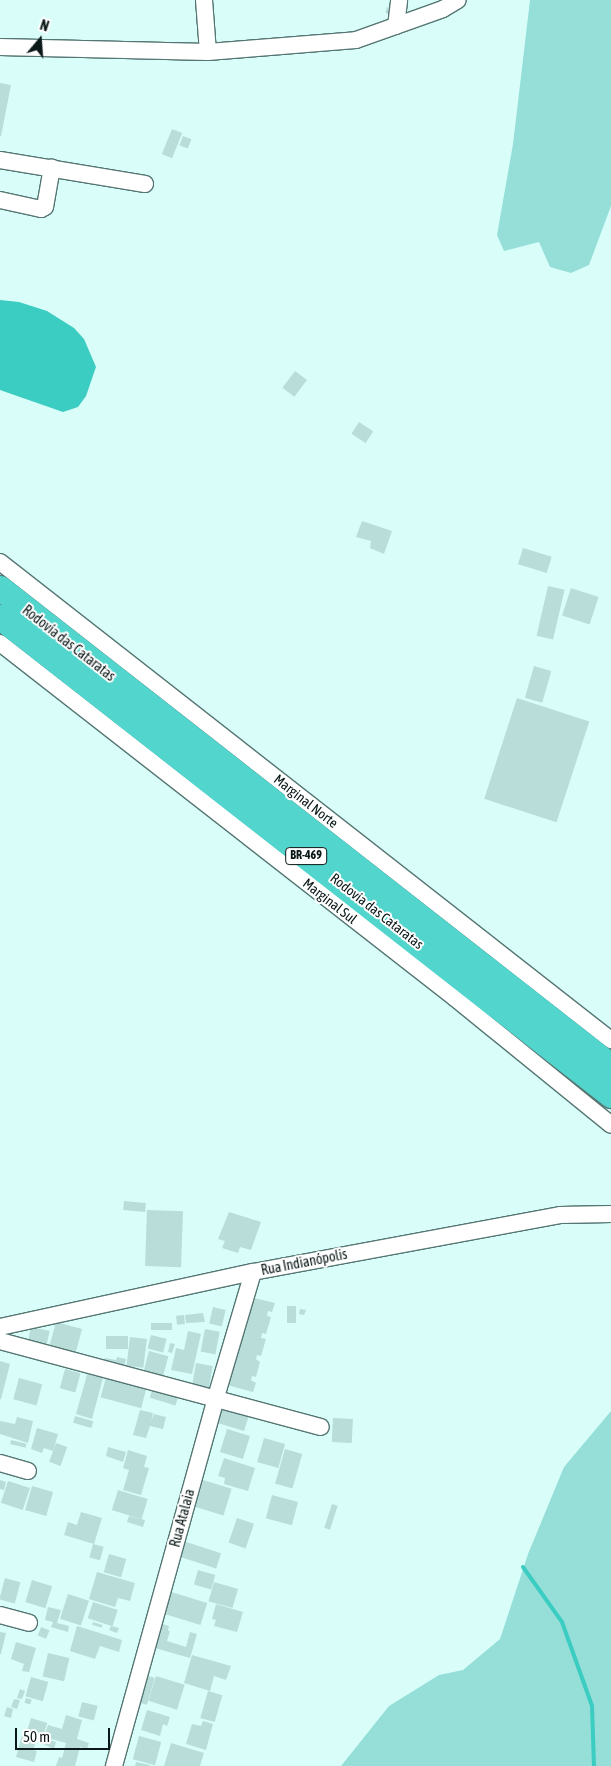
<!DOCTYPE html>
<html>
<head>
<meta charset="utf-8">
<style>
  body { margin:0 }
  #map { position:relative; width:611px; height:1766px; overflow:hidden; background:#d9fefa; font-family:"Asap Condensed",sans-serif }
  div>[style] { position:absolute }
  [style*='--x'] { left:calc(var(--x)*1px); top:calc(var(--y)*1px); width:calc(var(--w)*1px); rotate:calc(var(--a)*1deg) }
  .green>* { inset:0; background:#96dfd8 }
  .water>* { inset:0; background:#3bccc2 }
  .stream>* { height:4px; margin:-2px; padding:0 2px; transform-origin:2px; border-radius:2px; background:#3bccc2 }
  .building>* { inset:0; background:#b9ddd9; transform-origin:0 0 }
  .roads { filter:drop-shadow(1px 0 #557673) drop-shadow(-1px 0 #557673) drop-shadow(0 1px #557673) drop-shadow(0 -1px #557673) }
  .minor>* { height:16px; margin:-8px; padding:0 8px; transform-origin:8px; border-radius:8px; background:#fff }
  .highway>* { height:25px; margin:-12.5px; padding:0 12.5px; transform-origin:12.5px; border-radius:12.5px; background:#52d5cc }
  span { translate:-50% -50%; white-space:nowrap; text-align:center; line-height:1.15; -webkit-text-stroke:4px #fff; paint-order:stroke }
  .shield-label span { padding:1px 4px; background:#fff; border:1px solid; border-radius:4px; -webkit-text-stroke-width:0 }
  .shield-label { font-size:12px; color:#0a1817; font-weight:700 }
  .street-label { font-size:14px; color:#0a1817 }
  .north { position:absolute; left:15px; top:15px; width:50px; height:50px; -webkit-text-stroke:4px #fff; paint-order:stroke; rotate:18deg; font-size:14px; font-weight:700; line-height:20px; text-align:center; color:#0a1817 }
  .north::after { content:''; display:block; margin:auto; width:18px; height:22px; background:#0a1817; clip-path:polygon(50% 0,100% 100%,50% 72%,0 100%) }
  .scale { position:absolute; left:15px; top:1728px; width:95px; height:22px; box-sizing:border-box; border:2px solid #0a1817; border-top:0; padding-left:6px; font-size:15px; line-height:18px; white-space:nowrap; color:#0a1817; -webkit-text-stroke:4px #fff; paint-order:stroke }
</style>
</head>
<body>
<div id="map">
  <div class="green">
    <i style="clip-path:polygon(530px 0,611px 0,611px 206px,589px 265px,571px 273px,550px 267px,539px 242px,504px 251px,497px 235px,513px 144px)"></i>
    <i style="clip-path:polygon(611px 1411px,611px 1766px,341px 1766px,389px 1706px,439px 1675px,463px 1670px,500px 1639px,528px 1554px,564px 1467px)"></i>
  </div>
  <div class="water">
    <i style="clip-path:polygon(0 300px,19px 302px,47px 311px,74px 328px,84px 339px,96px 367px,86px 396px,78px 407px,63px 412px,0 390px)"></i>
  </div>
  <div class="stream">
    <i style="--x:523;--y:1567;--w:67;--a:54.7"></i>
    <i style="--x:562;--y:1622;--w:89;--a:70.3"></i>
    <i style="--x:592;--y:1706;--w:60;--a:88.1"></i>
  </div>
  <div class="building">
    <i style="left:387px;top:7px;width:7px;height:6px;rotate:16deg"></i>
    <i style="clip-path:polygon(0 83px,11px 85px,1px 136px,0 136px)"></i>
    <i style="left:172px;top:129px;width:11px;height:27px;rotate:22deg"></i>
    <i style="left:183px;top:136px;width:9px;height:10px;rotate:21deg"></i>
    <i style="left:295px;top:371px;width:15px;height:21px;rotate:37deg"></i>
    <i style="left:359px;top:422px;width:17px;height:14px;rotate:33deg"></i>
    <i style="clip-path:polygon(362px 521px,392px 531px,384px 554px,370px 548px,371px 541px,356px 537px)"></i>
    <i style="left:523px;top:548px;width:30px;height:17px;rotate:17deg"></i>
    <i style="left:548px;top:586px;width:17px;height:51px;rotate:13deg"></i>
    <i style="left:571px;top:588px;width:29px;height:29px;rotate:18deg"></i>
    <i style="left:534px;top:666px;width:18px;height:33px;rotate:16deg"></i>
    <i style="left:517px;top:698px;width:76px;height:106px;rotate:18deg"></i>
    <i style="left:124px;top:1201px;width:22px;height:9px;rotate:5deg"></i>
    <i style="left:147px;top:1210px;width:36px;height:56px;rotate:2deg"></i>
    <i style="clip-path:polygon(229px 1212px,261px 1222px,251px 1250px,240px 1247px,238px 1253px,222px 1248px,225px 1241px,218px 1239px)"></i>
    <i style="clip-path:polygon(250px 1297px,275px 1303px,272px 1312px,268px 1311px,267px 1316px,271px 1317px,266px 1334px,262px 1333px,261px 1338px,266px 1339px,261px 1356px,257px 1355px,256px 1359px,260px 1362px,256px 1377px,252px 1376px,251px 1380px,256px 1383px,253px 1392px,227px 1385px)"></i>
    <i style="left:287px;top:1306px;width:9px;height:17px"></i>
    <i style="left:213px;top:1307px;width:13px;height:17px;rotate:13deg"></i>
    <i style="clip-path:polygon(300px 1309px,306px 1310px,304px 1315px,299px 1314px)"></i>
    <i style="clip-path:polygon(203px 1313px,205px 1322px,186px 1323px,185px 1315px)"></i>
    <i style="left:184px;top:1315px;width:9px;height:8px;rotate:84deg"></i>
    <i style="left:56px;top:1322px;width:27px;height:26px;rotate:15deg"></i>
    <i style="left:151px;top:1323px;width:21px;height:7px"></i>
    <i style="left:31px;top:1327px;width:19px;height:17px;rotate:12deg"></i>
    <i style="left:205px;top:1329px;width:15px;height:23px;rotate:11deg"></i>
    <i style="clip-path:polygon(188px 1331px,201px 1334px,192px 1374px,171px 1370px,176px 1348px,184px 1350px)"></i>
    <i style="left:151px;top:1335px;width:16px;height:14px;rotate:14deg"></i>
    <i style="left:106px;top:1336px;width:22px;height:13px"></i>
    <i style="left:130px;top:1337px;width:17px;height:29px;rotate:7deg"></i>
    <i style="clip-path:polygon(170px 1343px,175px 1344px,172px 1353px,168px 1352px)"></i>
    <i style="left:149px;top:1351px;width:20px;height:21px;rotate:15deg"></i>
    <i style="clip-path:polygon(117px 1357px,126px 1359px,123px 1371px,103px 1366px,105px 1358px,116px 1360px)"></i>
    <i style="clip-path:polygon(0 1361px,10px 1364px,1px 1399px,0 1399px)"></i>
    <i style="left:196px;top:1363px;width:17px;height:24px;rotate:10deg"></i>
    <i style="left:65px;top:1369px;width:16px;height:20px;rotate:15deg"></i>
    <i style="clip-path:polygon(87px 1374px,103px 1378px,92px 1419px,76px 1414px,85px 1382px,97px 1386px,85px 1382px)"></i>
    <i style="left:106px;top:1377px;width:42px;height:21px;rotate:15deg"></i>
    <i style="left:19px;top:1378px;width:24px;height:22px;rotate:15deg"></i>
    <i style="left:152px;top:1390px;width:27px;height:8px;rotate:17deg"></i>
    <i style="left:221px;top:1404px;width:30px;height:19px;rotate:17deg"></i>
    <i style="clip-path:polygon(140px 1410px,153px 1413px,151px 1421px,154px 1414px,166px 1417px,163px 1429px,150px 1426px,146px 1438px,133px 1435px)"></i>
    <i style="left:75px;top:1416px;width:19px;height:7px;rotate:16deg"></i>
    <i style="clip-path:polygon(17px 1417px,33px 1421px,28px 1443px,0 1434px,0 1421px,15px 1424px)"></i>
    <i style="left:333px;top:1418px;width:20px;height:24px;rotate:3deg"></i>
    <i style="clip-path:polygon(37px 1428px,58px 1434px,53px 1451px,44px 1448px,42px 1453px,31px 1449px)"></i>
    <i style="left:227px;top:1429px;width:24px;height:24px;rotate:17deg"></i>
    <i style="left:264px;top:1438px;width:22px;height:25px;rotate:16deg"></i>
    <i style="left:11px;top:1440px;width:16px;height:4px;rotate:14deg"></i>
    <i style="left:56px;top:1443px;width:12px;height:20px;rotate:20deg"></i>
    <i style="clip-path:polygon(108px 1447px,126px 1452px,123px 1462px,106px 1456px)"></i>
    <i style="left:285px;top:1449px;width:18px;height:36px;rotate:16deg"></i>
    <i style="clip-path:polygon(128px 1450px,147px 1456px,144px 1467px,149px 1468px,141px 1495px,123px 1490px,129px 1470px,123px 1468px)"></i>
    <i style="clip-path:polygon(224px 1458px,255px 1468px,248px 1491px,224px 1484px,225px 1478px,218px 1476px)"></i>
    <i style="clip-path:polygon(0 1480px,6px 1482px,4px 1490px,0 1489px)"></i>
    <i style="left:203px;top:1480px;width:30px;height:28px;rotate:17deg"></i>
    <i style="left:8px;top:1481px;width:23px;height:23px;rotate:18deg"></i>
    <i style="left:32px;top:1486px;width:22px;height:25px;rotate:16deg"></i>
    <i style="left:118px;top:1490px;width:31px;height:21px;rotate:17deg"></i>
    <i style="left:272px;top:1495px;width:27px;height:24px;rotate:15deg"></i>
    <i style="left:332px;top:1504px;width:6px;height:25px;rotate:18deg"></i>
    <i style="clip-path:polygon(81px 1512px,102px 1518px,94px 1544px,64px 1535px,68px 1522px,77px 1525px)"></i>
    <i style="clip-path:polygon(129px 1516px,145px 1520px,143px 1527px,127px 1522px)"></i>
    <i style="left:237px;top:1518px;width:18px;height:26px;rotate:19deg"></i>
    <i style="left:183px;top:1541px;width:40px;height:16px;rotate:18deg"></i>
    <i style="left:93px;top:1544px;width:11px;height:14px;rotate:15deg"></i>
    <i style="left:109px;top:1554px;width:18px;height:19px;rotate:16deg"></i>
    <i style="left:198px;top:1570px;width:18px;height:15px;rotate:16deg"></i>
    <i style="clip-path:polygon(97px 1572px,135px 1583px,130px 1601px,118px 1598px,115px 1607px,89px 1599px)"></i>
    <i style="left:5px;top:1578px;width:16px;height:22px;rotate:15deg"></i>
    <i style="left:32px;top:1580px;width:21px;height:23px;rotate:17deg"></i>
    <i style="left:214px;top:1582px;width:25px;height:20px;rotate:16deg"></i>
    <i style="left:168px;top:1591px;width:41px;height:23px;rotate:17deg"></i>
    <i style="left:68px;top:1594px;width:22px;height:26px;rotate:18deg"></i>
    <i style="left:93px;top:1602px;width:26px;height:17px;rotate:18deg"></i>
    <i style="clip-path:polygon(216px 1604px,243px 1612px,237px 1632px,214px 1626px,216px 1620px,212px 1619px)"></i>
    <i style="clip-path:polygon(48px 1607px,61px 1610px,57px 1623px,69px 1626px,68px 1632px,51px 1627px,53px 1622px,45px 1620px)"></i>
    <i style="left:93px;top:1622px;width:10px;height:3px;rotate:17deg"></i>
    <i style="clip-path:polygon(162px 1624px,169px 1626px,168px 1631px,170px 1631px,167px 1641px,186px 1647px,190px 1632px,197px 1634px,190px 1658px,155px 1648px)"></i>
    <i style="clip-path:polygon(77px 1626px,122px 1640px,119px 1652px,100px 1646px,95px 1659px,70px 1651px)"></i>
    <i style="clip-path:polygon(111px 1626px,119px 1628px,117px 1633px,109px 1630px)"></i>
    <i style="left:41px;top:1627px;width:9px;height:9px;rotate:21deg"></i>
    <i style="clip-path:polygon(0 1632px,6px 1633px,1px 1654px,0 1654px)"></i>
    <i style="clip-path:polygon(16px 1642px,36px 1648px,29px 1672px,22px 1671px,24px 1664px,11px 1659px)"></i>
    <i style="left:48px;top:1653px;width:22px;height:24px;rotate:13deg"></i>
    <i style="clip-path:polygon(192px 1655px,231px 1666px,226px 1680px,214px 1676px,210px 1691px,184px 1683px)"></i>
    <i style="left:148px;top:1676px;width:7px;height:28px;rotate:16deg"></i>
    <i style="left:156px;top:1676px;width:30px;height:26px;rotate:17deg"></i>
    <i style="left:31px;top:1677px;width:18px;height:20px;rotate:16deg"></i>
    <i style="clip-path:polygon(20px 1689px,25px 1691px,22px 1699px,17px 1698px)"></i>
    <i style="left:208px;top:1691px;width:15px;height:28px;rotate:16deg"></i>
    <i style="left:26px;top:1698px;width:6px;height:5px;rotate:18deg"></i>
    <i style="clip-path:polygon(14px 1699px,20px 1700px,17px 1709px,11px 1707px)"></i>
    <i style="left:82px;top:1702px;width:16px;height:15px;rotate:14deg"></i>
    <i style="clip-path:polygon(7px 1707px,13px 1709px,11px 1718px,4px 1716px)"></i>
    <i style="clip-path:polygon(147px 1710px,170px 1717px,167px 1726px,163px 1724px,160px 1736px,141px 1730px)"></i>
    <i style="clip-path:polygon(66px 1715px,82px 1720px,77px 1739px,89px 1743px,87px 1749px,80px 1747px,75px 1766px,56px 1766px,59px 1757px,62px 1758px,66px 1743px,44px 1737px,48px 1725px,62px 1729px)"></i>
    <i style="left:31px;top:1718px;width:17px;height:14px;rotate:17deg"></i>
    <i style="clip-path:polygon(203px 1721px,213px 1724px,206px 1750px,186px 1744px,192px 1724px,201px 1726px)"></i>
    <i style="clip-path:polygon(23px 1732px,38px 1736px,33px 1750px,37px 1751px,34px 1762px,16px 1757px)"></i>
    <i style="left:139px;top:1736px;width:23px;height:24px;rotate:15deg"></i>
    <i style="clip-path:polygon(42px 1738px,56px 1742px,54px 1749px,41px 1743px)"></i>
    <i style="clip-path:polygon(171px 1743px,204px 1753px,200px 1766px,164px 1766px)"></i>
    <i style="clip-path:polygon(136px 1762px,150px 1765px,150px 1766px,135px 1766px)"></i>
  </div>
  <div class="roads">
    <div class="minor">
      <i style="--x:204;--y:0;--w:52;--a:85.6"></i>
      <i style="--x:396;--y:26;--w:26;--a:-83"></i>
      <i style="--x:0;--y:47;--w:208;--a:1.4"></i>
      <i style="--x:208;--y:52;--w:148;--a:-4.6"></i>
      <i style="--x:356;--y:40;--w:92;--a:-19.6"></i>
      <i style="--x:443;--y:9;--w:17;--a:-31"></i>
      <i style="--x:0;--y:160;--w:147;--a:9.4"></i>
      <i style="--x:0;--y:200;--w:42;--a:12.4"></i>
      <i style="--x:41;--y:209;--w:4;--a:-27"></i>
      <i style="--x:45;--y:207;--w:40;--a:-80"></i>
      <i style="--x:0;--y:562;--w:776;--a:38.04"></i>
      <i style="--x:0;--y:643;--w:577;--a:37.96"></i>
      <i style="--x:455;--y:998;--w:201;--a:39.1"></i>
      <i style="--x:0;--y:1327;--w:259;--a:-12.3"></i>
      <i style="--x:253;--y:1272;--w:312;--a:-10.5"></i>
      <i style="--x:560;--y:1215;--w:51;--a:-1.1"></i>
      <i style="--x:0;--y:1341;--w:332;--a:15"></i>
      <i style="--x:0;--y:1463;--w:29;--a:16"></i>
      <i style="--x:0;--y:1615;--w:30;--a:15"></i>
      <i style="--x:114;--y:1766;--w:383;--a:-74.5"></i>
      <i style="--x:216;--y:1397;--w:130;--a:-73.5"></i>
    </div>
    <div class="highway">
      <i style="--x:0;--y:588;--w:776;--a:38.04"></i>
      <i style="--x:0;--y:617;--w:776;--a:38.04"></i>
    </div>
  </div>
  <div class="shield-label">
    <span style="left:306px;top:856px">BR-469</span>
  </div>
  <div class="street-label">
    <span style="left:69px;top:643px;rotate:38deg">Rodovía das Cataratas</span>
    <span style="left:306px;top:801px;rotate:38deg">Marginal Norte</span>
    <span style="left:330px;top:901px;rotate:38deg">Marginal Sul</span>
    <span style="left:377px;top:911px;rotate:38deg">Rodovía das Cataratas</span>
    <span style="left:304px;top:1262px;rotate:-11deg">Rua Indianópolis</span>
    <span style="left:182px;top:1518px;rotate:-75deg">Rua Atalaia</span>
  </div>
  <div class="north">N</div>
  <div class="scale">50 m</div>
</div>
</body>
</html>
